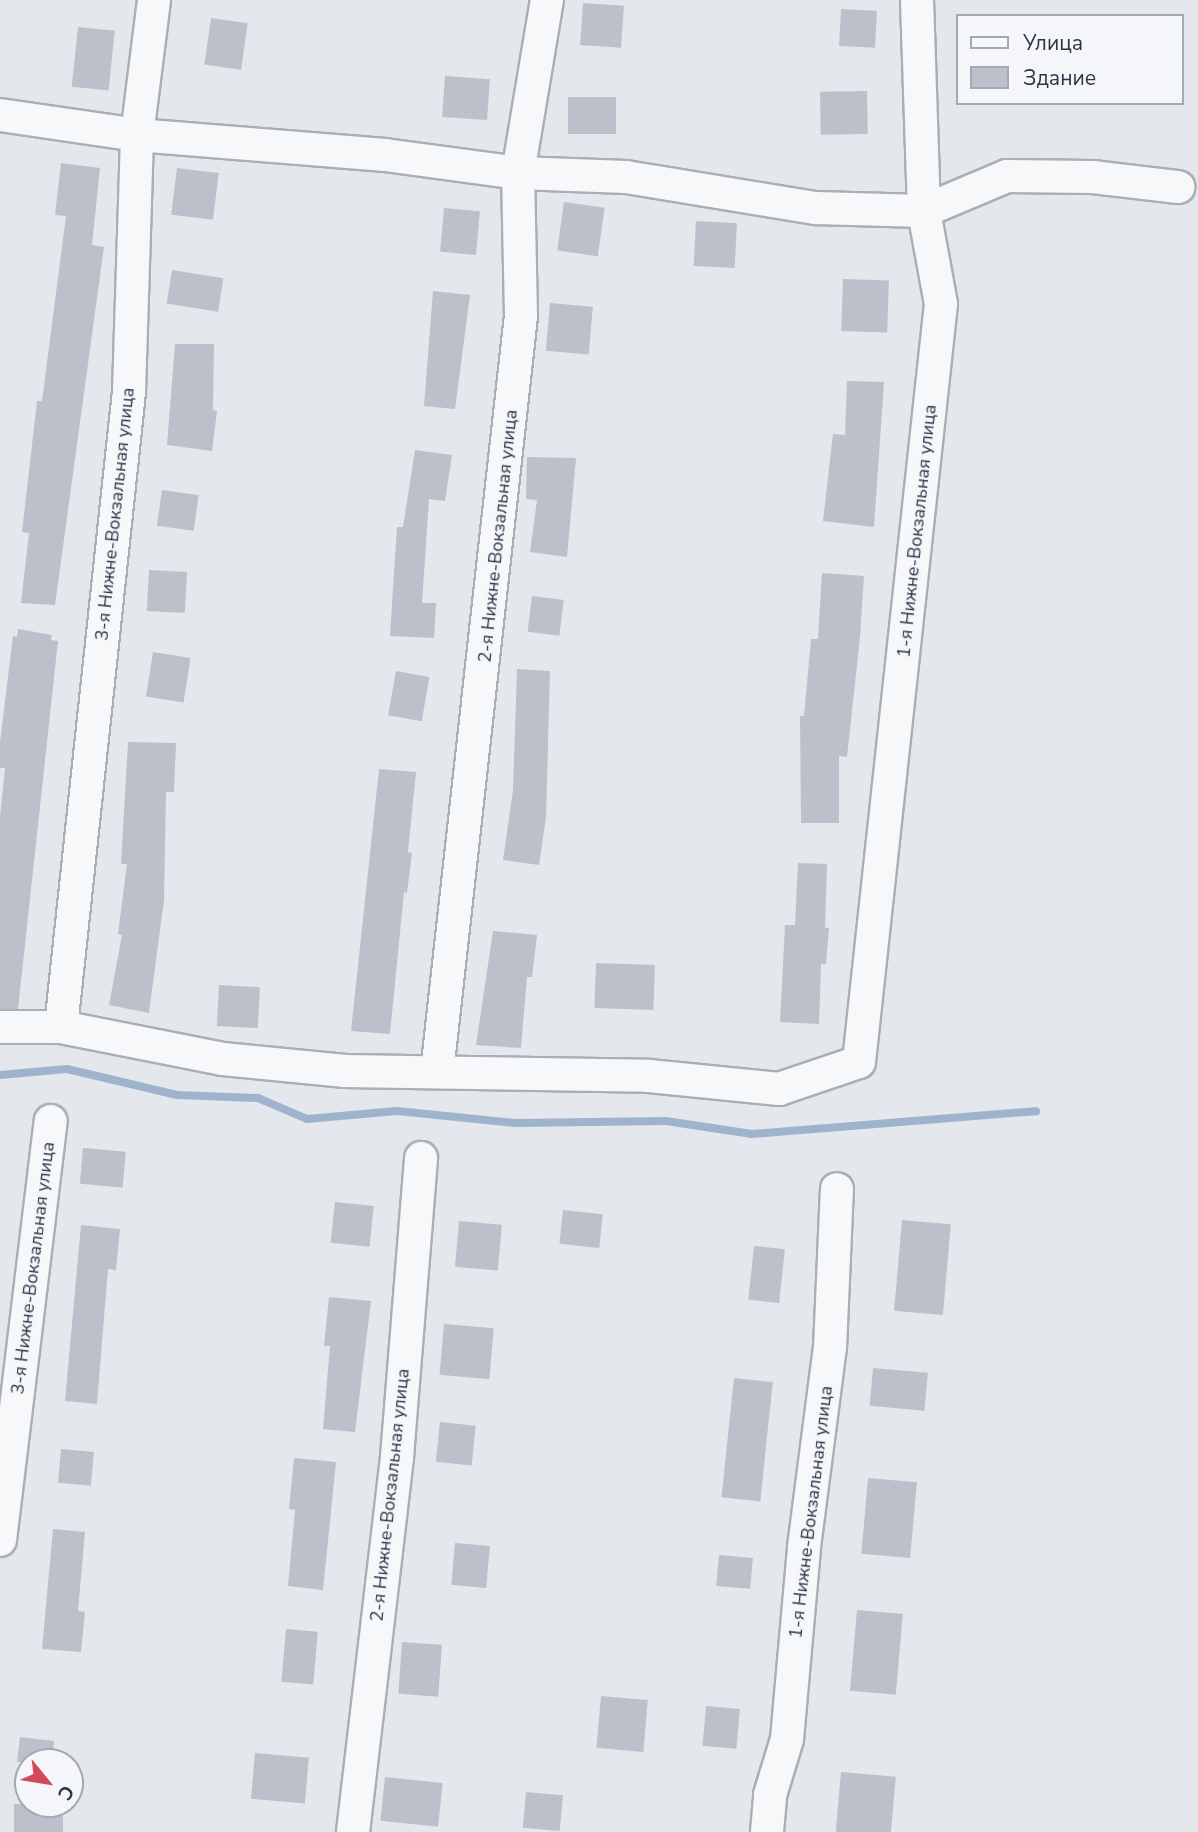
<!DOCTYPE html>
<html>
<head>
<meta charset="utf-8">
<style>
  body { margin:0 }
  #map { position:relative; width:1198px; height:1832px; overflow:hidden; background:#e4e7ec; font-family:"Nunito Sans",sans-serif }
  div>[style] { position:absolute }
  [style*='--x'] { left:calc(var(--x)*1px); top:calc(var(--y)*1px); width:calc(var(--w)*1px); rotate:calc(var(--a)*1deg) }
  .stream>* { height:8px; margin:-4px; padding:0 4px; transform-origin:4px; border-radius:4px; background:#9fb4cc }
  .building>* { inset:0; background:#bbc0ca; transform-origin:0 0 }
  .roads { filter:drop-shadow(2px 0 #a9aeb7) drop-shadow(-2px 0 #a9aeb7) drop-shadow(0 2px #a9aeb7) drop-shadow(0 -2px #a9aeb7) }
  .minor>* { height:32px; margin:-16px; padding:0 16px; transform-origin:16px; border-radius:16px; background:#f7f8fa }
  span { translate:-50% -50%; white-space:nowrap; text-align:center; line-height:1.15; -webkit-text-stroke:5px #f4f6f9; paint-order:stroke }
  .street-label { font-size:18px; color:#2b3445 }
  .legend { position:absolute; left:956px; top:14px; width:228px; height:91px; box-sizing:border-box; background:#f4f6f9; border:2px solid #a4a8b1; margin:0; padding:9px 12px; list-style:none; font-size:21px; color:#2b3445 }
  .legend li { display:flex; align-items:center; gap:14px; height:35px }
  .legend b { width:35px; border:2px solid #a4a8b1 }
  .north { position:absolute; left:14px; top:1748px; width:70px; height:70px; box-sizing:border-box; background:#f4f6f9; border:2px solid #a4a8b1; border-radius:50%; rotate:120deg; font-size:19px; font-weight:700; line-height:28px; text-align:center; color:#2b3445 }
  .north::after { content:''; display:block; margin:auto; width:24px; height:32px; background:#d1495b; clip-path:polygon(50% 0,100% 100%,50% 72%,0 100%) }
</style>
</head>
<body>
<div id="map">
  <div class="stream">
    <i style="--x:0;--y:1075;--w:67;--a:-5.1"></i>
    <i style="--x:67;--y:1069;--w:113;--a:13.3"></i>
    <i style="--x:177;--y:1095;--w:81;--a:2.1"></i>
    <i style="--x:258;--y:1098;--w:53;--a:23.2"></i>
    <i style="--x:307;--y:1119;--w:90;--a:-5.1"></i>
    <i style="--x:397;--y:1111;--w:120;--a:5.8"></i>
    <i style="--x:516;--y:1123;--w:150;--a:-0.8"></i>
    <i style="--x:666;--y:1121;--w:87;--a:8.6"></i>
    <i style="--x:752;--y:1134;--w:285;--a:-4.6"></i>
  </div>
  <div class="building">
    <i style="left:583px;top:3px;width:41px;height:42px;rotate:4deg"></i>
    <i style="left:841px;top:9px;width:36px;height:37px;rotate:3deg"></i>
    <i style="left:211px;top:18px;width:37px;height:47px;rotate:8deg"></i>
    <i style="left:78px;top:27px;width:37px;height:60px;rotate:6deg"></i>
    <i style="left:445px;top:76px;width:45px;height:41px;rotate:4deg"></i>
    <i style="left:867px;top:91px;width:43px;height:47px;rotate:89deg"></i>
    <i style="left:568px;top:97px;width:48px;height:37px"></i>
    <i style="clip-path:polygon(61px 163px,100px 168px,92px 245px,104px 247px,55px 605px,21px 603px,29px 533px,22px 532px,37px 401px,42px 401px,66px 216px,55px 215px)"></i>
    <i style="left:177px;top:168px;width:42px;height:47px;rotate:7deg"></i>
    <i style="left:564px;top:202px;width:41px;height:49px;rotate:8deg"></i>
    <i style="left:444px;top:208px;width:36px;height:44px;rotate:5deg"></i>
    <i style="left:696px;top:221px;width:41px;height:45px;rotate:3deg"></i>
    <i style="left:172px;top:270px;width:52px;height:34px;rotate:9deg"></i>
    <i style="left:843px;top:279px;width:46px;height:52px;rotate:2deg"></i>
    <i style="clip-path:polygon(433px 291px,470px 295px,455px 409px,424px 406px)"></i>
    <i style="left:550px;top:303px;width:43px;height:48px;rotate:5deg"></i>
    <i style="clip-path:polygon(175px 344px,214px 344px,213px 410px,217px 411px,212px 451px,167px 445px)"></i>
    <i style="clip-path:polygon(847px 381px,884px 382px,874px 527px,823px 521px,833px 434px,845px 435px)"></i>
    <i style="clip-path:polygon(415px 450px,452px 455px,445px 501px,429px 499px,422px 603px,436px 603px,434px 638px,390px 636px,397px 527px,403px 527px)"></i>
    <i style="clip-path:polygon(527px 457px,576px 458px,567px 557px,530px 552px,537px 500px,526px 499px)"></i>
    <i style="left:162px;top:490px;width:37px;height:36px;rotate:8deg"></i>
    <i style="left:149px;top:570px;width:38px;height:41px;rotate:3deg"></i>
    <i style="clip-path:polygon(822px 573px,864px 576px,860px 637px,847px 757px,839px 756px,839px 823px,801px 823px,800px 716px,804px 716px,811px 639px,818px 639px)"></i>
    <i style="left:532px;top:596px;width:32px;height:36px;rotate:7deg"></i>
    <i style="clip-path:polygon(18px 629px,52px 635px,51px 640px,58px 641px,18px 1009px,0 1009px,0 817px,5px 768px,0 768px,0 742px,13px 636px,17px 637px)"></i>
    <i style="left:153px;top:652px;width:38px;height:45px;rotate:9deg"></i>
    <i style="clip-path:polygon(517px 669px,550px 671px,546px 817px,539px 865px,503px 860px,513px 790px)"></i>
    <i style="left:396px;top:671px;width:34px;height:45px;rotate:10deg"></i>
    <i style="clip-path:polygon(128px 742px,176px 743px,174px 792px,166px 792px,164px 900px,149px 1013px,109px 1005px,122px 935px,118px 934px,127px 864px,121px 864px)"></i>
    <i style="clip-path:polygon(379px 769px,416px 772px,408px 852px,412px 853px,407px 893px,404px 892px,390px 1034px,351px 1031px)"></i>
    <i style="clip-path:polygon(798px 863px,827px 864px,825px 928px,829px 928px,826px 964px,821px 964px,819px 1024px,780px 1022px,785px 925px,795px 925px)"></i>
    <i style="clip-path:polygon(493px 931px,537px 935px,532px 977px,527px 977px,521px 1048px,476px 1045px)"></i>
    <i style="left:596px;top:963px;width:59px;height:45px;rotate:2deg"></i>
    <i style="left:219px;top:985px;width:41px;height:41px;rotate:3deg"></i>
    <i style="left:83px;top:1148px;width:43px;height:36px;rotate:5deg"></i>
    <i style="left:335px;top:1202px;width:39px;height:41px;rotate:6deg"></i>
    <i style="left:563px;top:1210px;width:40px;height:34px;rotate:6deg"></i>
    <i style="left:902px;top:1220px;width:49px;height:91px;rotate:5deg"></i>
    <i style="left:459px;top:1221px;width:43px;height:46px;rotate:5deg"></i>
    <i style="clip-path:polygon(81px 1225px,120px 1229px,116px 1270px,108px 1269px,97px 1404px,65px 1401px)"></i>
    <i style="left:754px;top:1246px;width:31px;height:54px;rotate:6deg"></i>
    <i style="clip-path:polygon(329px 1297px,371px 1301px,355px 1432px,323px 1429px,330px 1346px,324px 1346px)"></i>
    <i style="left:444px;top:1324px;width:50px;height:51px;rotate:5deg"></i>
    <i style="left:873px;top:1368px;width:55px;height:38px;rotate:5deg"></i>
    <i style="left:734px;top:1378px;width:39px;height:120px;rotate:6deg"></i>
    <i style="left:440px;top:1422px;width:36px;height:40px;rotate:6deg"></i>
    <i style="left:61px;top:1449px;width:33px;height:34px;rotate:5deg"></i>
    <i style="clip-path:polygon(294px 1458px,336px 1462px,323px 1590px,288px 1586px,295px 1510px,289px 1509px)"></i>
    <i style="left:868px;top:1478px;width:49px;height:76px;rotate:5deg"></i>
    <i style="clip-path:polygon(53px 1529px,85px 1532px,78px 1611px,85px 1612px,81px 1652px,42px 1649px)"></i>
    <i style="left:455px;top:1543px;width:35px;height:42px;rotate:5deg"></i>
    <i style="left:719px;top:1555px;width:34px;height:31px;rotate:5deg"></i>
    <i style="left:857px;top:1610px;width:46px;height:81px;rotate:5deg"></i>
    <i style="left:286px;top:1629px;width:32px;height:53px;rotate:5deg"></i>
    <i style="left:402px;top:1642px;width:40px;height:52px;rotate:4deg"></i>
    <i style="left:601px;top:1696px;width:47px;height:52px;rotate:5deg"></i>
    <i style="left:706px;top:1706px;width:34px;height:40px;rotate:5deg"></i>
    <i style="clip-path:polygon(20px 1737px,54px 1741px,52px 1762px,17px 1762px)"></i>
    <i style="left:255px;top:1753px;width:54px;height:46px;rotate:5deg"></i>
    <i style="left:841px;top:1772px;width:55px;height:60px;rotate:5deg"></i>
    <i style="left:385px;top:1777px;width:58px;height:44px;rotate:6deg"></i>
    <i style="left:526px;top:1792px;width:37px;height:36px;rotate:5deg"></i>
    <i style="left:14px;top:1804px;width:49px;height:28px"></i>
  </div>
  <div class="roads">
    <div class="minor">
      <i style="--x:0;--y:115;--w:138;--a:8.3"></i>
      <i style="--x:137;--y:135;--w:249;--a:4.6"></i>
      <i style="--x:385;--y:155;--w:134;--a:7.7"></i>
      <i style="--x:518;--y:173;--w:108;--a:2.1"></i>
      <i style="--x:626;--y:177;--w:193;--a:9.3"></i>
      <i style="--x:816;--y:208;--w:108;--a:1.6"></i>
      <i style="--x:924;--y:211;--w:90;--a:-22.9"></i>
      <i style="--x:1007;--y:176;--w:86;--a:0.7"></i>
      <i style="--x:1093;--y:177;--w:86;--a:6.7"></i>
      <i style="--x:0;--y:1027;--w:61;--a:0"></i>
      <i style="--x:61;--y:1027;--w:165;--a:11.2"></i>
      <i style="--x:223;--y:1059;--w:123;--a:5.6"></i>
      <i style="--x:345;--y:1071;--w:304;--a:0.9"></i>
      <i style="--x:649;--y:1076;--w:131;--a:5.7"></i>
      <i style="--x:779;--y:1089;--w:84;--a:-18.6"></i>
      <i style="--x:859;--y:1062;--w:762;--a:-83.83"></i>
      <i style="--x:941;--y:304;--w:95;--a:-100.4"></i>
      <i style="--x:924;--y:211;--w:211;--a:-91.9"></i>
      <i style="--x:61;--y:1027;--w:639;--a:-83.89"></i>
      <i style="--x:129;--y:392;--w:257;--a:-88.2"></i>
      <i style="--x:137;--y:135;--w:136;--a:-82.8"></i>
      <i style="--x:437;--y:1072;--w:761;--a:-83.66"></i>
      <i style="--x:521;--y:316;--w:143;--a:-91.2"></i>
      <i style="--x:518;--y:173;--w:175;--a:-80.5"></i>
      <i style="--x:0;--y:1540;--w:422;--a:-83.1"></i>
      <i style="--x:353;--y:1832;--w:378;--a:-83.3"></i>
      <i style="--x:397;--y:1457;--w:300;--a:-85.4"></i>
      <i style="--x:767;--y:1832;--w:37;--a:-85"></i>
      <i style="--x:770;--y:1795;--w:59;--a:-73.1"></i>
      <i style="--x:787;--y:1739;--w:193;--a:-84.9"></i>
      <i style="--x:804;--y:1547;--w:201;--a:-82.6"></i>
      <i style="--x:830;--y:1348;--w:159;--a:-87.5"></i>
    </div>
  </div>
  <div class="street-label">
    <span style="left:115px;top:514px;rotate:-84deg">3-я Нижне-Вокзальная улица</span>
    <span style="left:917px;top:531px;rotate:-84deg">1-я Нижне-Вокзальная улица</span>
    <span style="left:498px;top:536px;rotate:-84deg">2-я Нижне-Вокзальная улица</span>
    <span style="left:33px;top:1268px;rotate:-83deg">3-я Нижне-Вокзальная улица</span>
    <span style="left:390px;top:1495px;rotate:-84deg">2-я Нижне-Вокзальная улица</span>
    <span style="left:811px;top:1512px;rotate:-83deg">1-я Нижне-Вокзальная улица</span>
  </div>
  <ul class="legend">
  <li><b style="height:9px;background:#f7f8fa"></b>Улица</li>
  <li><b style="height:19px;background:#bbc0ca"></b>Здание</li>
  </ul>
  <div class="north">С</div>
</div>
</body>
</html>
